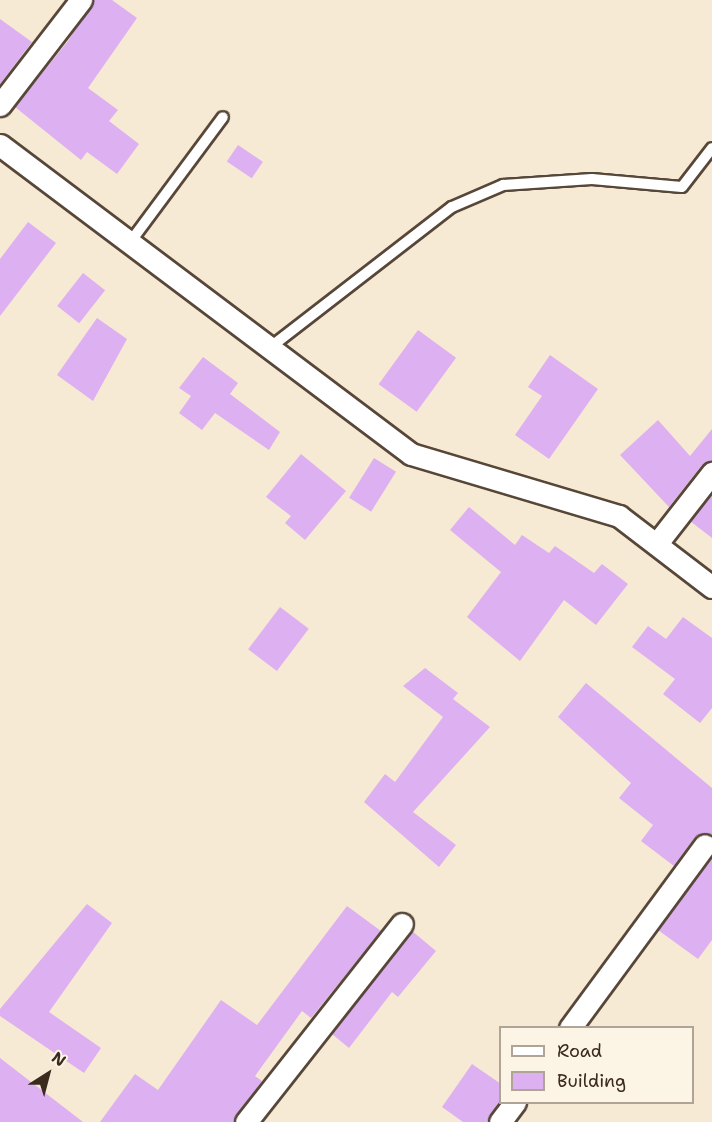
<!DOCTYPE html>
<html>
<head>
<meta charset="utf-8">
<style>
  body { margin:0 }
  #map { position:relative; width:712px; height:1122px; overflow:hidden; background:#f7ead4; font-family:"Shantell Sans",sans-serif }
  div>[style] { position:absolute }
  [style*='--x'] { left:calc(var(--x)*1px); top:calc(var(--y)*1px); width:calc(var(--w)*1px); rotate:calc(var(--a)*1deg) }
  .building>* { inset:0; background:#dcb0f1; transform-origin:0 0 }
  .roads { filter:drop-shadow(2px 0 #574739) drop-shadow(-2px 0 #574739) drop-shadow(0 2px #574739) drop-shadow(0 -2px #574739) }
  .service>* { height:10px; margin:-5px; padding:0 5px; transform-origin:5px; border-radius:5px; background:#fff }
  .minor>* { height:21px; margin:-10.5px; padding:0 10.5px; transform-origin:10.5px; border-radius:10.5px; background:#fff }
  span { translate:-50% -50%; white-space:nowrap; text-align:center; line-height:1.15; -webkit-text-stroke:6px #fcf5e5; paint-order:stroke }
  .legend { position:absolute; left:499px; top:1026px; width:195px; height:78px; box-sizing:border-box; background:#fcf5e5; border:2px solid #afa495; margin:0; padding:8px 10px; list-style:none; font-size:18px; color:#3b2a1e }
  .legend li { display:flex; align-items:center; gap:12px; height:30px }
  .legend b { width:30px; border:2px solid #afa495 }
  .north { position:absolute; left:18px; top:1044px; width:60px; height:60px; -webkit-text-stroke:4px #fcf5e5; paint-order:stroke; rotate:36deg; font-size:16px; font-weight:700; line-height:24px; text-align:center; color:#3b2a1e }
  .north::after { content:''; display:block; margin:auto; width:21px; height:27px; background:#3b2a1e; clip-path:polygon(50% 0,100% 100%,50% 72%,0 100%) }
</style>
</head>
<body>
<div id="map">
  <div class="building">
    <i style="clip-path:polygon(93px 0,112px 0,137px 18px,88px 88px,118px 110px,109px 121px,139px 144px,117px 174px,87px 152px,81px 160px,15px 107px,68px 41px)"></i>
    <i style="clip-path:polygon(0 19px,32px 42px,0 84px)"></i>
    <i style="left:238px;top:145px;width:30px;height:20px;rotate:34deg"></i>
    <i style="clip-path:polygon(28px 222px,56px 243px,0 316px,0 259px)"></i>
    <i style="left:83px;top:273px;width:28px;height:42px;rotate:38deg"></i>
    <i style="clip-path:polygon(97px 318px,127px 339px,93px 401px,57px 375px)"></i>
    <i style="left:418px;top:330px;width:47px;height:67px;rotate:36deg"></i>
    <i style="clip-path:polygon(550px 355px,598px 389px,549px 459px,515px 435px,542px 396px,528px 387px)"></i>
    <i style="clip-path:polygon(203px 357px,238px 383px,230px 394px,280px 432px,269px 450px,215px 413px,202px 430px,179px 413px,191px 396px,179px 388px)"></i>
    <i style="clip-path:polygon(658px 420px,690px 456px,712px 429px,712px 461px,702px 465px,669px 507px,620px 455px)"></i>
    <i style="clip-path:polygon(301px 454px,346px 491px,305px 540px,285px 523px,291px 516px,266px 497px)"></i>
    <i style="left:374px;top:458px;width:26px;height:47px;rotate:32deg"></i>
    <i style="clip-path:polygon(712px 494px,712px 538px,690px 521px)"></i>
    <i style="clip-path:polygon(469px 507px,515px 545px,522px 535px,549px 553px,555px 546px,594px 573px,602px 564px,628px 584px,596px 625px,564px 600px,520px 661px,467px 617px,501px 572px,450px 530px)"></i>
    <i style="left:280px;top:607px;width:36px;height:53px;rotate:37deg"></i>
    <i style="clip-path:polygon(683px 617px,712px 638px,712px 708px,700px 723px,663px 694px,675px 679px,632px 647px,648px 626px,666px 639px)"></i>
    <i style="clip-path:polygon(425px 668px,458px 693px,453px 699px,490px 727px,413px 812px,456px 845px,439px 867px,364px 802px,385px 774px,395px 782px,443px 717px,403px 686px)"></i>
    <i style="clip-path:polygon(586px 683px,712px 788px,712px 834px,695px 837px,674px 866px,641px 841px,653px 825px,619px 798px,631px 783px,558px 717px)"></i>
    <i style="clip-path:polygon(712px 857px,712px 940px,698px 959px,658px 930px)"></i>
    <i style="clip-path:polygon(87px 904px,112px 923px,49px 1012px,101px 1048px,84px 1073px,0 1016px,0 1009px)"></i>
    <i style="clip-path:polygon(347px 906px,381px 931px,311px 1018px,302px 1011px,255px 1076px,262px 1081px,234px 1122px,100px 1122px,135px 1074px,158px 1090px,221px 1000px,257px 1025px)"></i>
    <i style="clip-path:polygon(412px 931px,436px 951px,398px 997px,392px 992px,349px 1048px,332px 1034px)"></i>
    <i style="clip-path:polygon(0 1058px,83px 1122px,0 1122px)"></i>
    <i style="clip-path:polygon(472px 1064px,501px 1084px,501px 1100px,487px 1122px,463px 1122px,442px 1107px)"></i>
  </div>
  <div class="roads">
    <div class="service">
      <i style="--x:131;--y:241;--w:154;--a:-53.4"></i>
      <i style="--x:268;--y:349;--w:232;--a:-37.7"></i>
      <i style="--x:452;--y:207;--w:56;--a:-23.3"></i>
      <i style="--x:503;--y:185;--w:89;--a:-3.9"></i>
      <i style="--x:592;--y:179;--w:90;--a:5.1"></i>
      <i style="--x:682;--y:187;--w:49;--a:-52.4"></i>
    </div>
    <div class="minor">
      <i style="--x:0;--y:105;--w:133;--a:-52.4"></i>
      <i style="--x:0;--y:145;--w:514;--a:36.94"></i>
      <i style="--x:411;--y:454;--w:217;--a:16.6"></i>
      <i style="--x:619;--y:516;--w:117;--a:37.4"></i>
      <i style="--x:658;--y:542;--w:88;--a:-52"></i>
      <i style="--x:570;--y:1028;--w:227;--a:-53.6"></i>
      <i style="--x:246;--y:1122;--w:252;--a:-51.8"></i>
      <i style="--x:500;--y:1122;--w:25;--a:-53"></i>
    </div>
  </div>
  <ul class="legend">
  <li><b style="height:8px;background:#fff"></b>Road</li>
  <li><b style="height:16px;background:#dcb0f1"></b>Building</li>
  </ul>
  <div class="north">N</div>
</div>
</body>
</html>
